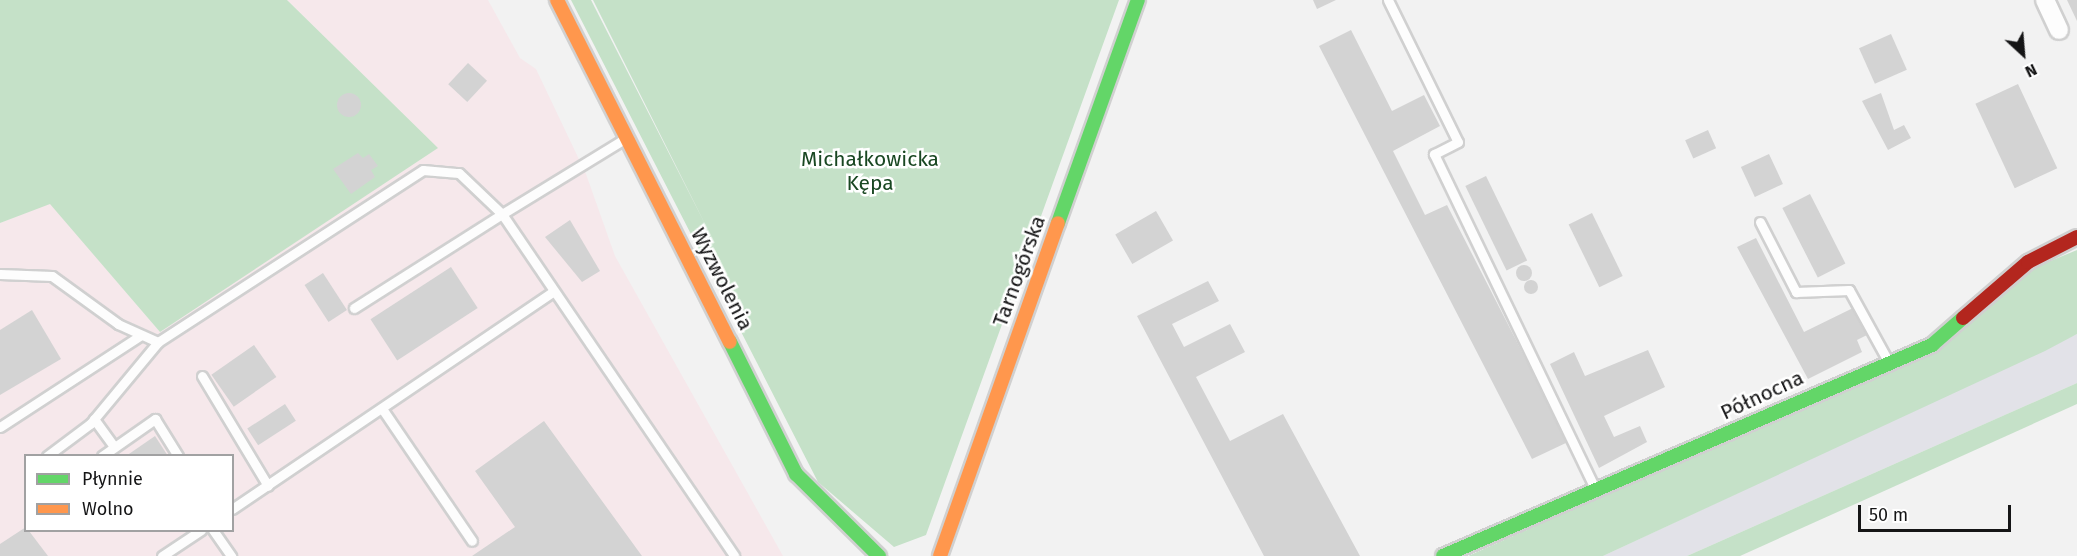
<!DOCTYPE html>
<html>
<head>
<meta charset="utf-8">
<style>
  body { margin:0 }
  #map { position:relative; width:2077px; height:556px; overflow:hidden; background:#f2f2f2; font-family:"Fira Sans",sans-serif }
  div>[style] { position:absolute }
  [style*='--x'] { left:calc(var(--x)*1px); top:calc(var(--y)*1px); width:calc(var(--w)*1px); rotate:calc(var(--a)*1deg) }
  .built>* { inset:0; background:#e2e2e8 }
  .industrial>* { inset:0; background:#f6e8eb }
  .green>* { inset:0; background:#c5e1c8 }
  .building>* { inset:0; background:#d3d3d3; transform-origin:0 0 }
  .round { border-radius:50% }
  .roads { filter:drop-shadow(2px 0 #d0d0d0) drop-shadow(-2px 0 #d0d0d0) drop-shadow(0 2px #d0d0d0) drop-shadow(0 -2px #d0d0d0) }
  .lane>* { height:9px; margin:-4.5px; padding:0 4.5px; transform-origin:4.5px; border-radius:4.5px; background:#fdfdfd }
  .street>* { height:18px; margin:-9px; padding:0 9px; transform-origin:9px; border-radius:9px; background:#fdfdfd }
  .fast>* { height:14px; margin:-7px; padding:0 7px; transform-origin:7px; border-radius:7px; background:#63d668 }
  .slow>* { height:14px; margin:-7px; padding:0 7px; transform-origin:7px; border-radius:7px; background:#ff974d }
  .jam>* { height:14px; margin:-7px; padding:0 7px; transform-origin:7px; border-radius:7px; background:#b3261e }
  span { translate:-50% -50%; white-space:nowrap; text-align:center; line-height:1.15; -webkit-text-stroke:5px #fff; paint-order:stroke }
  .park-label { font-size:21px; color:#194722 }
  .street-label { font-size:21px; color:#151516 }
  .legend { position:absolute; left:24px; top:454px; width:210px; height:78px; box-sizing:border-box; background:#fff; border:2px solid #a1a1a2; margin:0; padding:8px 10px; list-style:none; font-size:18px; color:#151516 }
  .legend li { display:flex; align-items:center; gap:12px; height:30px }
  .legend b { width:30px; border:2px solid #a1a1a2 }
  .north { position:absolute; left:1993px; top:24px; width:60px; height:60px; -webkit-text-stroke:4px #fff; paint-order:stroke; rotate:154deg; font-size:16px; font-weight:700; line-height:24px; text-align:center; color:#151516 }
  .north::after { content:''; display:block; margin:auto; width:21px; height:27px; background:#151516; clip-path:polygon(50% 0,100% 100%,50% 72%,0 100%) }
  .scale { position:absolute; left:1858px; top:505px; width:153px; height:27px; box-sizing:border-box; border:3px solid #151516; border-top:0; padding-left:8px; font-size:18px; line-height:21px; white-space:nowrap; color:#151516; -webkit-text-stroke:4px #fff; paint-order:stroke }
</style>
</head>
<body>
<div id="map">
  <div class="built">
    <i style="clip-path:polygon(2077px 334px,2077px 383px,1687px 556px,1603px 556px)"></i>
  </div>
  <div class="industrial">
    <i style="clip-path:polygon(evenodd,287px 0,488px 0,520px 58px,536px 69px,586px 174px,615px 256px,783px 556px,0 556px,0 223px,50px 203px,160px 332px,437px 148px,287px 0,26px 456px,232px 456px,232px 530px,26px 530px,26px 456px)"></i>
  </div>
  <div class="green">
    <i style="clip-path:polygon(0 0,287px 0,438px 148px,160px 332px,50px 204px,0 223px)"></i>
    <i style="clip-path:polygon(571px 0,591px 0,706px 226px,593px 0,1119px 0,926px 535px,894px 547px,818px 482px)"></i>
    <i style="clip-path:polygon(2077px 250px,2077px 334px,2045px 351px,1603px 556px,1468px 556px,1852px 386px,2031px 269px)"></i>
    <i style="clip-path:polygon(2077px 383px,2077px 404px,1740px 556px,1687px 556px)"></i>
  </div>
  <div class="building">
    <i style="clip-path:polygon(1313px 0,1336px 0,1317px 9px)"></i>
    <i style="clip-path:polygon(2067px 0,2077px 0,2077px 21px)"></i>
    <i style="clip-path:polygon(1351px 30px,1392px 111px,1424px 95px,1440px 126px,1393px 151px,1425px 215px,1447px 205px,1568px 442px,1532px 459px,1319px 46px)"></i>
    <i style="left:1891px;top:34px;width:39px;height:35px;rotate:66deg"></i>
    <i style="left:468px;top:63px;width:26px;height:29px;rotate:43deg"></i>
    <i style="left:2018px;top:84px;width:93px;height:47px;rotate:65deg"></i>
    <i class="round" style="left:337px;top:93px;width:24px;height:24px"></i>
    <i style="clip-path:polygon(1881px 93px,1894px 130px,1904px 125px,1911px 138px,1888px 150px,1862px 101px)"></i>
    <i style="left:1708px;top:130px;width:20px;height:25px;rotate:66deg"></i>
    <i style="clip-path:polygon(358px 153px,363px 158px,369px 154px,378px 166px,371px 170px,375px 177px,351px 194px,333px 169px)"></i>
    <i style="left:1769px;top:154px;width:33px;height:31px;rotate:65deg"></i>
    <i style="left:1486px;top:176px;width:94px;height:23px;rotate:64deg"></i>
    <i style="left:1810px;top:194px;width:78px;height:31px;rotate:63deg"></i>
    <i style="left:1156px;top:211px;width:34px;height:47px;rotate:60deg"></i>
    <i style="left:1592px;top:213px;width:70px;height:26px;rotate:64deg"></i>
    <i style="clip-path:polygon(570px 220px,600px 271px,582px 282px,545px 237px)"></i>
    <i style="clip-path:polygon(1756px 238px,1804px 332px,1853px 308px,1867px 335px,1857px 340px,1862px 352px,1808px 379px,1737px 247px)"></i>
    <i class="round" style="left:1516px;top:265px;width:16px;height:16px"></i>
    <i style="left:451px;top:267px;width:49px;height:96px;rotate:57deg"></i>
    <i style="left:323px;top:273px;width:44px;height:22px;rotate:57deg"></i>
    <i class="round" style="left:1524px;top:280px;width:14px;height:14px"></i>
    <i style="clip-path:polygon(1208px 281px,1219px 301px,1172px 324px,1184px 347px,1230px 324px,1245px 352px,1196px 377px,1230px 441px,1283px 414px,1360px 556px,1264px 556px,1137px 316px)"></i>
    <i style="clip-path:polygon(32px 310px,61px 359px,0 395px,0 330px)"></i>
    <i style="left:254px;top:345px;width:39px;height:52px;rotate:55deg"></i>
    <i style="clip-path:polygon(1648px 350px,1665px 387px,1604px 416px,1614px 437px,1640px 426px,1647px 442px,1599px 468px,1550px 364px,1574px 352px,1585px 376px)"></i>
    <i style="left:285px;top:404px;width:20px;height:45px;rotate:57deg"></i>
    <i style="clip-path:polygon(544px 421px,642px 556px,472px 556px,515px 527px,475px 471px)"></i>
    <i style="clip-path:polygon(155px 436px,168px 456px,126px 456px)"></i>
    <i style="clip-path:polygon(26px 527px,48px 556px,0 556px,0 544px)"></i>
  </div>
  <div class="roads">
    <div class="lane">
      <i style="--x:1388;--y:0;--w:158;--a:63.8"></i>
      <i style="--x:1458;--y:142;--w:27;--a:153"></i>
      <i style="--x:1434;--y:154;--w:373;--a:64.3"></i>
      <i style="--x:1760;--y:222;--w:79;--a:62.8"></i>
      <i style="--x:1796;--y:292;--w:53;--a:-2.2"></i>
      <i style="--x:1849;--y:290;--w:81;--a:61.2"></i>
      <i style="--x:0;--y:274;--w:52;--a:2.2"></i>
      <i style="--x:52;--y:276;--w:82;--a:36"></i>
      <i style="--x:118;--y:324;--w:44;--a:24.2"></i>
      <i style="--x:354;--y:308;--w:175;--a:-32.4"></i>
      <i style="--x:502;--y:214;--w:413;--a:55.8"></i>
      <i style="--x:202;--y:376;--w:128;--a:59"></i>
      <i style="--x:383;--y:410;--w:158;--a:55.8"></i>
      <i style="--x:94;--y:419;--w:32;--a:54"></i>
      <i style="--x:0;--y:427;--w:168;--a:-33.1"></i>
      <i style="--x:47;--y:456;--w:54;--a:-36.7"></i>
      <i style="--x:90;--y:424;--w:107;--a:-50.3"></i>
      <i style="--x:158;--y:342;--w:316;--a:-33"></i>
      <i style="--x:423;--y:170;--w:36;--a:5"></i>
      <i style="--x:459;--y:173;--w:59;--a:43.6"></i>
      <i style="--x:502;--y:214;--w:145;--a:-31.5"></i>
      <i style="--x:102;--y:456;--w:65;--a:-34.9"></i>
      <i style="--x:155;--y:419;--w:44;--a:58.1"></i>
      <i style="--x:232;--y:509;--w:387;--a:-34.1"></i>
      <i style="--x:213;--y:530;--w:32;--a:55"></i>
      <i style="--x:162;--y:556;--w:47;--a:-33.7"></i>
    </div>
    <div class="street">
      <i style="--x:2045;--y:0;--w:33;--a:65"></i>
    </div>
    <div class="fast">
      <i style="--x:1058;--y:223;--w:237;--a:-70.3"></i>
      <i style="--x:730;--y:342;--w:148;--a:63.4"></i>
      <i style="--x:796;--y:474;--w:117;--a:44.7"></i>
      <i style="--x:1443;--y:556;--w:533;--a:-23.34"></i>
      <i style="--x:1932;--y:345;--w:41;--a:-41.1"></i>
    </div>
    <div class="slow">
      <i style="--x:557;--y:0;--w:383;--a:63.2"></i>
      <i style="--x:940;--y:556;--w:353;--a:-70.5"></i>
    </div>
    <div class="jam">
      <i style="--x:1963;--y:318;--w:86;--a:-40.7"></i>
      <i style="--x:2028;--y:262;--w:55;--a:-27"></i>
    </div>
  </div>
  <div class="park-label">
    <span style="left:870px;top:171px">Michałkowicka<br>Kępa</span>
  </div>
  <div class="street-label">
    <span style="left:1019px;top:271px;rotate:-70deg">Tarnogórska</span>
    <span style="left:722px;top:279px;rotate:63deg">Wyzwolenia</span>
    <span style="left:1762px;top:395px;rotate:-25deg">Północna</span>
  </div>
  <ul class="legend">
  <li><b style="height:8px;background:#63d668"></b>Płynnie</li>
  <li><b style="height:8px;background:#ff974d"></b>Wolno</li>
  </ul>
  <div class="north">N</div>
  <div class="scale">50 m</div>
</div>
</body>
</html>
